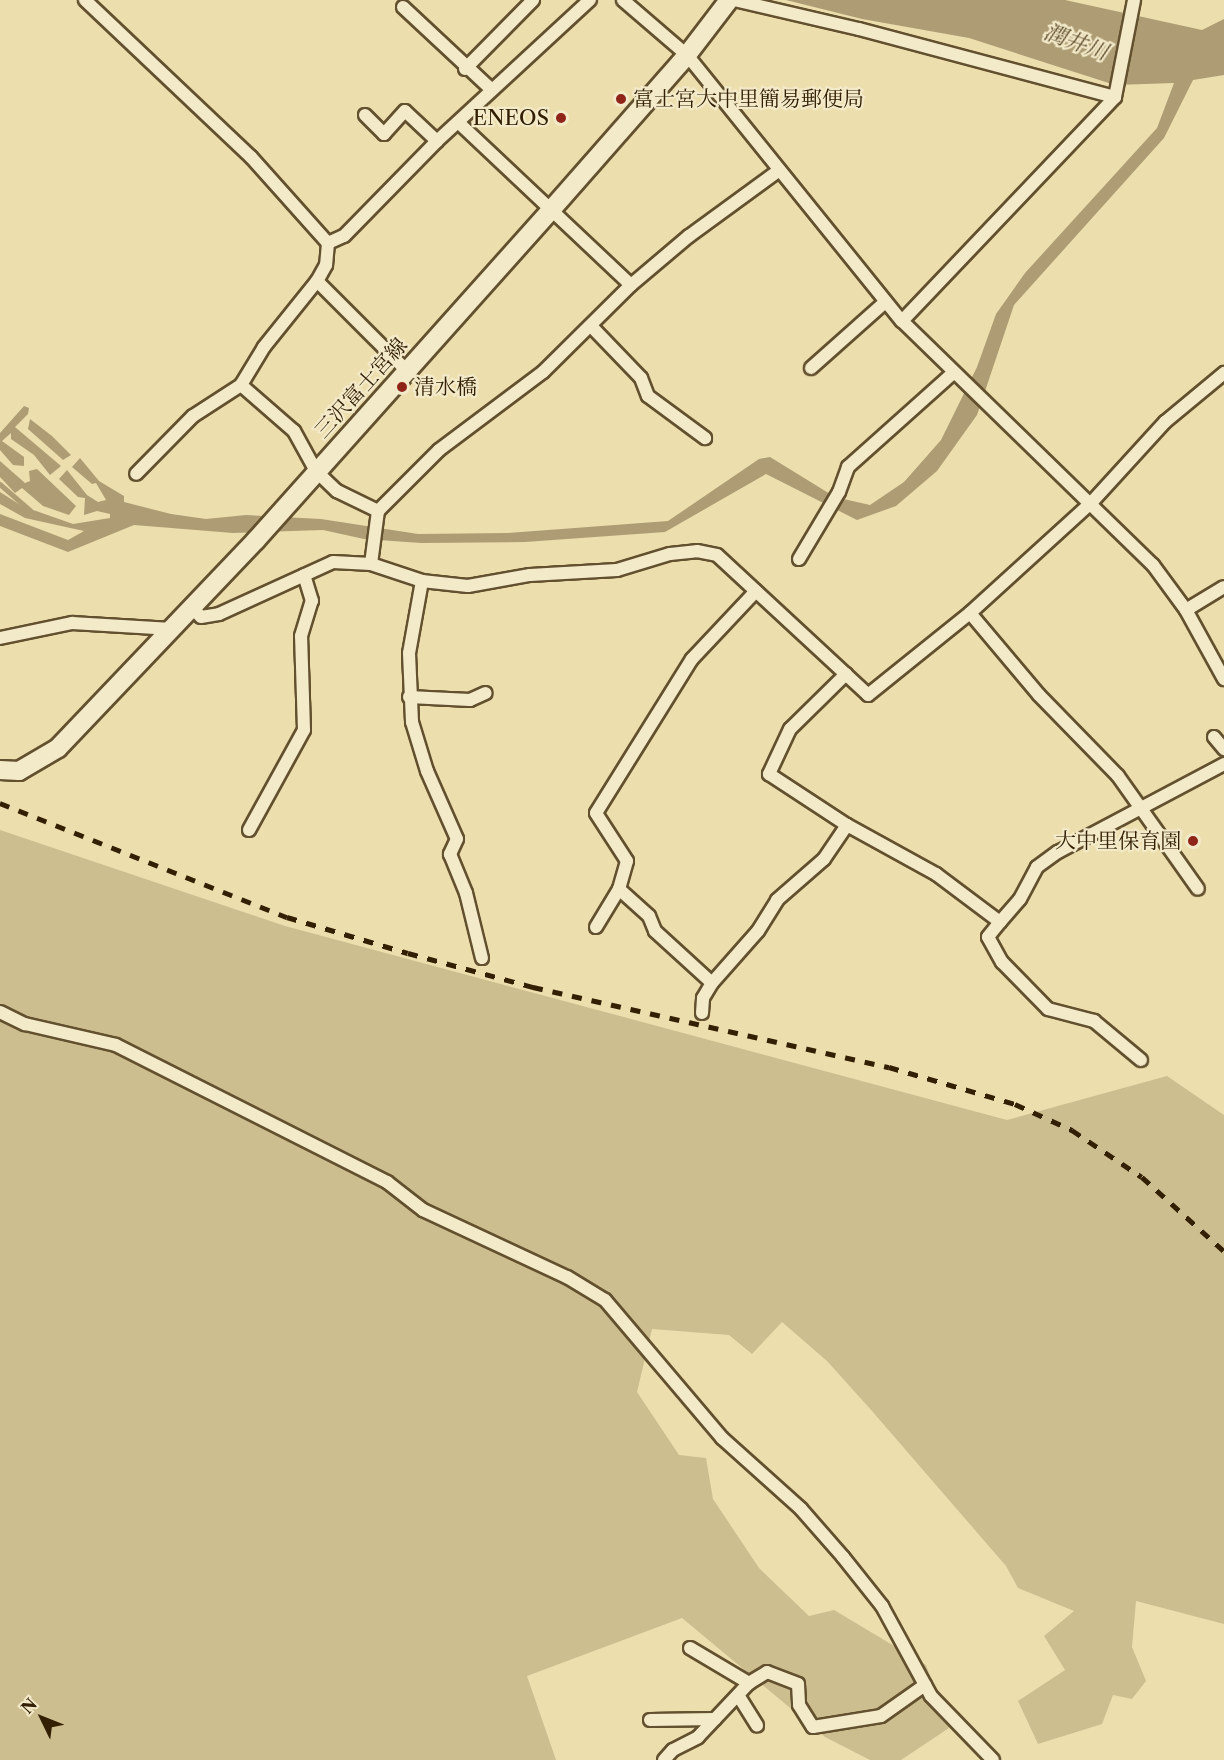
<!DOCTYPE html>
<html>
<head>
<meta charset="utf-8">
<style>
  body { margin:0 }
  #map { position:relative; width:1224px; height:1760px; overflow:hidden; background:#eddead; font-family:"Libre Caslon Text","Noto Serif JP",serif }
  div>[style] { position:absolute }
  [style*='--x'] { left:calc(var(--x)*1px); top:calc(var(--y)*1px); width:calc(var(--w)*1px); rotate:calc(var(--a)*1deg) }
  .green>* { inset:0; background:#cdbe90 }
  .water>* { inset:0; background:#ae9d74 }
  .stream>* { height:4.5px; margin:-2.25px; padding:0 2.25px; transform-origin:2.25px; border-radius:2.25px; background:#ae9d74 }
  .roads { filter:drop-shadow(2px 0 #62502e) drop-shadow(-2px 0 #62502e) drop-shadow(0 2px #62502e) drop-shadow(0 -2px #62502e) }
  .street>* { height:12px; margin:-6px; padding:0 6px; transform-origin:6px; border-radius:6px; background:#f3eaca }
  .secondary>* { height:18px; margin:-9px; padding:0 9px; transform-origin:9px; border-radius:9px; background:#f3eaca }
  .rail>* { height:4.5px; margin-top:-2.25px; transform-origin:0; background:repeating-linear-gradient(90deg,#332004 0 10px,transparent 0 20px) }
  .dots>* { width:16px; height:16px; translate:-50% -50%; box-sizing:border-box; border:3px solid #f3eaca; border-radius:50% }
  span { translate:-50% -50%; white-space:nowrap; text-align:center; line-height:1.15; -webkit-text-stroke:4.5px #f3eaca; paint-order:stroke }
  .poi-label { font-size:21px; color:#332004 }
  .left { translate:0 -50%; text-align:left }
  .right { translate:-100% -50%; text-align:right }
  .street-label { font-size:21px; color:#332004 }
  .water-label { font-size:22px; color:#5e4c2b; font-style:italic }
  .north { position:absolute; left:12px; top:1688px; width:60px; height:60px; -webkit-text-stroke:4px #f3eaca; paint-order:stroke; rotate:313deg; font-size:16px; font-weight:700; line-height:24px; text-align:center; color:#332004 }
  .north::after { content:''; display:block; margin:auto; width:21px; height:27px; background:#332004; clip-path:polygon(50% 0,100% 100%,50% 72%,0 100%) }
</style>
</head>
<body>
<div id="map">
  <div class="green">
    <i style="clip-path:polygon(0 830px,285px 926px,1007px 1120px,1167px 1076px,1224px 1115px,1224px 1624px,1136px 1601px,1132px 1647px,1146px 1681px,1132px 1699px,1113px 1695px,1102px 1724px,1038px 1744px,1018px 1701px,1065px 1670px,1044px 1636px,1074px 1611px,1018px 1588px,1006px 1566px,872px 1411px,827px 1361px,782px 1322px,752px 1354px,729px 1335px,652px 1329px,637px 1392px,679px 1455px,706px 1458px,713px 1499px,759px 1568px,809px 1616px,834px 1610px,926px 1665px,949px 1728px,901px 1760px,870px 1760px,825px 1737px,682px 1618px,527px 1676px,556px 1760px,0 1760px)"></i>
  </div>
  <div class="water">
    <i style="clip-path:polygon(786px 0,1065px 0,1202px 30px,1224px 19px,1224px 75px,1193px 80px,1164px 138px,1014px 305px,977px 415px,937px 471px,896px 506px,857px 520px,766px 474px,665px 532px,525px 542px,421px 543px,364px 539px,323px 530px,233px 533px,134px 525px,68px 552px,0 526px,0 514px,68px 540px,84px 531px,25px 518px,0 504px,0 492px,22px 506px,73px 524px,110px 518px,110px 514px,97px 511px,84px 515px,85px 498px,78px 497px,59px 479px,67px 470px,87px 495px,98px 502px,106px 500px,96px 483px,92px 484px,72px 467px,80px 458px,99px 481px,124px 496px,124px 502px,171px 514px,206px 519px,246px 515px,321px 519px,418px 534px,507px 533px,668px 521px,759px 459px,770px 457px,835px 497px,870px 505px,904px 482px,941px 440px,977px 367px,996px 314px,1025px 273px,1157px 128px,1174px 83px,1115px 85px,969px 38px,862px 19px)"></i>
    <i style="clip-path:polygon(24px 406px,29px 408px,28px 414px,15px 427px,61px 466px,50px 475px,34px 455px,11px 439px,11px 433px,2px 441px,24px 457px,24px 466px,13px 465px,0 450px,0 433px)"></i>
    <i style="clip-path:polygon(30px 419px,52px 436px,71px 455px,63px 460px,28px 429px)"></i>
    <i style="clip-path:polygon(0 461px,25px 483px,30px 481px,29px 471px,37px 469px,76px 506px,69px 515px,43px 506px,22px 488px,15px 493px,0 477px)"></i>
  </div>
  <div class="stream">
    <i style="--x:0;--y:484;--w:40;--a:41"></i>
  </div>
  <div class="roads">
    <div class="street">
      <i style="--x:85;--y:0;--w:228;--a:43.4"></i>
      <i style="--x:251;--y:157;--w:115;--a:48.2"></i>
      <i style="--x:328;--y:243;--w:22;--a:95"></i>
      <i style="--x:326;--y:265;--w:18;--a:119"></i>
      <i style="--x:317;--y:281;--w:85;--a:128.8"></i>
      <i style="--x:264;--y:347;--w:44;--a:121.2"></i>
      <i style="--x:241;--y:385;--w:57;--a:147.1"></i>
      <i style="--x:193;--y:416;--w:81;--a:134.5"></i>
      <i style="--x:623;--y:0;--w:84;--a:40.7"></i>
      <i style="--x:687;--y:55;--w:342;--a:51.1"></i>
      <i style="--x:902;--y:321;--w:350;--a:44.2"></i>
      <i style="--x:1153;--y:565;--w:56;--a:53.7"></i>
      <i style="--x:1186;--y:610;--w:79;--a:61.2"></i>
      <i style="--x:734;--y:0;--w:128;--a:13.1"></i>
      <i style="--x:859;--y:29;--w:265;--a:14.9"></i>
      <i style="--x:403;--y:7;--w:120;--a:43"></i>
      <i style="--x:465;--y:69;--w:97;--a:-45.4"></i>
      <i style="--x:365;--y:115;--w:27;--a:45"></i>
      <i style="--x:384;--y:134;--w:31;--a:-48"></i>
      <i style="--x:405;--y:111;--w:44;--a:43.2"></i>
      <i style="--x:459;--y:123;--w:236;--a:43.3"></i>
      <i style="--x:328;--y:243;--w:17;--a:-24"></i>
      <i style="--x:344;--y:236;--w:133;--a:-45.6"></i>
      <i style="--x:437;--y:141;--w:208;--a:-42.7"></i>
      <i style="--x:317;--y:281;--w:127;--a:45"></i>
      <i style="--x:902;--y:321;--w:309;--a:-46.4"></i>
      <i style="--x:1115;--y:97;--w:99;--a:-78.9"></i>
      <i style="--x:591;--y:326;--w:72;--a:46.1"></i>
      <i style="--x:641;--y:378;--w:19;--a:69"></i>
      <i style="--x:648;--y:396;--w:71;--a:36.4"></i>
      <i style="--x:811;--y:368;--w:99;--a:-41.7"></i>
      <i style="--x:241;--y:385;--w:70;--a:41"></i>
      <i style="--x:294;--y:431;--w:46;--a:61.2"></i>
      <i style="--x:316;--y:471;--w:29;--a:44"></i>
      <i style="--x:337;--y:491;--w:46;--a:26"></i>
      <i style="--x:378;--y:511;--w:86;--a:-45"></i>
      <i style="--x:439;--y:450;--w:130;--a:-36.9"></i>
      <i style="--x:543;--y:372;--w:124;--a:-44.7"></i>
      <i style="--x:631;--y:285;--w:76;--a:-40.2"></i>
      <i style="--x:689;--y:236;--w:110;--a:-36.1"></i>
      <i style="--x:799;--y:559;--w:78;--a:-59.2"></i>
      <i style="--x:839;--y:492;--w:27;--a:-70"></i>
      <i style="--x:848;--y:467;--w:141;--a:-41.8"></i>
      <i style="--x:371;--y:564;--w:53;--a:-82.5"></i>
      <i style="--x:422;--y:581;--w:73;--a:100.2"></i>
      <i style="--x:409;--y:653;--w:69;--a:87.5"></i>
      <i style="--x:412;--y:722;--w:51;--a:73"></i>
      <i style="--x:427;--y:771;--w:74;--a:66.2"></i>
      <i style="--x:457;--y:839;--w:17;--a:115"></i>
      <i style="--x:450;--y:854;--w:42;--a:67.7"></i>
      <i style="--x:466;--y:893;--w:67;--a:76.2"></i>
      <i style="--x:192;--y:607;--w:13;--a:48"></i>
      <i style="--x:201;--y:617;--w:18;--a:-9"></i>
      <i style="--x:219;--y:614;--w:125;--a:-24.5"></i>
      <i style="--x:333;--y:562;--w:38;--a:3"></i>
      <i style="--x:371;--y:564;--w:54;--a:18.4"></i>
      <i style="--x:422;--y:581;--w:46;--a:6.2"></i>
      <i style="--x:468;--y:586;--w:63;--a:-10.1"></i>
      <i style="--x:530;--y:575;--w:87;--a:-3.3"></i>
      <i style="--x:617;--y:570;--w:55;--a:-16.8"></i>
      <i style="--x:670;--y:554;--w:27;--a:-6"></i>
      <i style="--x:697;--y:551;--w:20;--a:11"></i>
      <i style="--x:717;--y:555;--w:206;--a:42.8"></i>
      <i style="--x:868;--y:695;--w:131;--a:-38.8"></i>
      <i style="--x:970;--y:613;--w:164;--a:-42.3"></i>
      <i style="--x:1091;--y:503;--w:110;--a:-47.6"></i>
      <i style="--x:1165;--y:422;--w:77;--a:-39.7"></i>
      <i style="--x:1186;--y:610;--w:44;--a:-31.2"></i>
      <i style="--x:970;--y:613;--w:107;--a:49.9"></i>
      <i style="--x:1039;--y:695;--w:113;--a:45.7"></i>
      <i style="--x:1118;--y:776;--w:138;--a:54.7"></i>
      <i style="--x:0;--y:638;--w:74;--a:-11.8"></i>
      <i style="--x:72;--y:623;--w:100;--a:3.4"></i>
      <i style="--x:846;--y:674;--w:78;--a:135.5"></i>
      <i style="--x:790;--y:729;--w:50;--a:115"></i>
      <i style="--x:769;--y:774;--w:93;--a:33.2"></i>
      <i style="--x:847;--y:825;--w:102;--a:28.8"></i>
      <i style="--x:936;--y:874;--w:80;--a:36.9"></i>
      <i style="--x:1000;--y:922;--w:30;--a:-49"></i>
      <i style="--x:1020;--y:899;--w:36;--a:-62"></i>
      <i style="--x:1037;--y:867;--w:26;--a:-36"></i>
      <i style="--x:1058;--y:852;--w:188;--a:-27.9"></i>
      <i style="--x:409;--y:697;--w:61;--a:2.8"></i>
      <i style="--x:470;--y:700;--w:17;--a:-24"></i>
      <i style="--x:1214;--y:737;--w:16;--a:50"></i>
      <i style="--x:249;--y:830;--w:114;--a:-61.2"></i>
      <i style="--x:304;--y:730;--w:94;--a:-91.8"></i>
      <i style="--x:301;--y:636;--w:37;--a:-73"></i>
      <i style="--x:312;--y:601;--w:27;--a:-107"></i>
      <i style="--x:619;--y:889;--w:40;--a:42"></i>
      <i style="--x:649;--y:916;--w:16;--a:68"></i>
      <i style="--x:655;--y:931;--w:77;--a:42.4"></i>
      <i style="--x:1000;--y:922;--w:19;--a:129"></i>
      <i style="--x:988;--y:937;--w:29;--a:61"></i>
      <i style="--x:1002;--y:962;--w:66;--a:45.6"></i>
      <i style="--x:1048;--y:1009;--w:48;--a:14.6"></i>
      <i style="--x:1094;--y:1021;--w:61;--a:39.7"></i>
      <i style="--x:596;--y:927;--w:44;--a:-58.8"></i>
      <i style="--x:619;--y:889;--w:29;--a:-74"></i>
      <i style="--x:627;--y:861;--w:57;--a:-122.9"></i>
      <i style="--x:596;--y:813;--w:181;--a:-58.1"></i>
      <i style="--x:692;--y:659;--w:93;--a:-46.7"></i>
      <i style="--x:0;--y:1012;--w:28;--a:26"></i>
      <i style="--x:25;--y:1024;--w:93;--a:13"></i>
      <i style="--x:116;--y:1045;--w:304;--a:26.8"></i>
      <i style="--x:387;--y:1182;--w:46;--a:37.9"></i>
      <i style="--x:423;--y:1210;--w:159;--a:25"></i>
      <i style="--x:567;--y:1277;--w:44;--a:31.2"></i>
      <i style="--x:605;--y:1300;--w:181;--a:49.7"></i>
      <i style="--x:722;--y:1438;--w:106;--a:41.9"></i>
      <i style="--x:801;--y:1509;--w:64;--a:48.8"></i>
      <i style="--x:843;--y:1557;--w:63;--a:51.5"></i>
      <i style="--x:882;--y:1606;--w:102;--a:61.4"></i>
      <i style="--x:931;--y:1696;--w:89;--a:45.9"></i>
      <i style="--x:702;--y:1013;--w:15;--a:-86"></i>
      <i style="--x:703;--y:998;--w:17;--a:-59"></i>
      <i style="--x:712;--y:983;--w:69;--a:-48.5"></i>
      <i style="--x:758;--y:931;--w:36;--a:-58"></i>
      <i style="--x:777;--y:900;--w:62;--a:-41.1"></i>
      <i style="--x:824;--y:859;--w:41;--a:-55.9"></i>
      <i style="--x:690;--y:1648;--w:69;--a:30.7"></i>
      <i style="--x:738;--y:1695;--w:36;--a:58"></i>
      <i style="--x:650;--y:1720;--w:65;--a:-0.9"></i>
      <i style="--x:664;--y:1760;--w:13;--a:-48"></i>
      <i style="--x:673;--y:1750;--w:28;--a:-27"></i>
      <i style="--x:698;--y:1737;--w:74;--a:-46.6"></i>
      <i style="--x:749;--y:1683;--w:21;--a:-31"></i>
      <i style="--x:767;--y:1672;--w:33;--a:21"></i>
      <i style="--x:798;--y:1684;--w:21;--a:87"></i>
      <i style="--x:799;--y:1705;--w:26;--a:58"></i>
      <i style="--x:813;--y:1727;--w:69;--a:-9.2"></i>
      <i style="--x:881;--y:1716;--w:54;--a:-35.2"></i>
    </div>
    <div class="secondary">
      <i style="--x:0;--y:770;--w:19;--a:3"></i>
      <i style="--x:19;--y:771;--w:45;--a:-30.5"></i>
      <i style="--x:58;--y:748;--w:287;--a:-46.4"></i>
      <i style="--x:256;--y:540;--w:443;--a:-48.2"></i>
      <i style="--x:551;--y:210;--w:206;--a:-48.7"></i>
      <i style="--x:687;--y:55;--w:69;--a:-52.6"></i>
    </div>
  </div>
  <div class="rail">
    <i style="--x:0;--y:803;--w:309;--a:21.7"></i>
    <i style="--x:287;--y:917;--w:126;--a:16.6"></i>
    <i style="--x:408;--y:953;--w:130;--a:15.2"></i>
    <i style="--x:533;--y:987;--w:365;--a:12.7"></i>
    <i style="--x:889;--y:1067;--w:131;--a:16.4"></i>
    <i style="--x:1015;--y:1104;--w:63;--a:24.5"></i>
    <i style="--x:1072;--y:1130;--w:84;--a:33.9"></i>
    <i style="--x:1142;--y:1177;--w:110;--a:42.1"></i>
  </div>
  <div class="dots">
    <i style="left:621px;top:99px;background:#8f2418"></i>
    <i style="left:561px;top:118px;background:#8f2418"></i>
    <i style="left:402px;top:387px;background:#8f2418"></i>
    <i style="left:1193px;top:841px;background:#8f2418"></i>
  </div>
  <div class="poi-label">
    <span class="left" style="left:633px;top:99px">富士宮大中里簡易郵便局</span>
    <span class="right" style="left:549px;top:118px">ENEOS</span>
    <span class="left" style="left:414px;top:387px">清水橋</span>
    <span class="right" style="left:1181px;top:841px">大中里保育園</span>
  </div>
  <div class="street-label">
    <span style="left:361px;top:388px;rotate:-48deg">三沢富士宮線</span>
  </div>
  <div class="water-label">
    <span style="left:1076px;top:42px;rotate:20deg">潤井川</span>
  </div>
  <div class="north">N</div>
</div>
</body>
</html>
